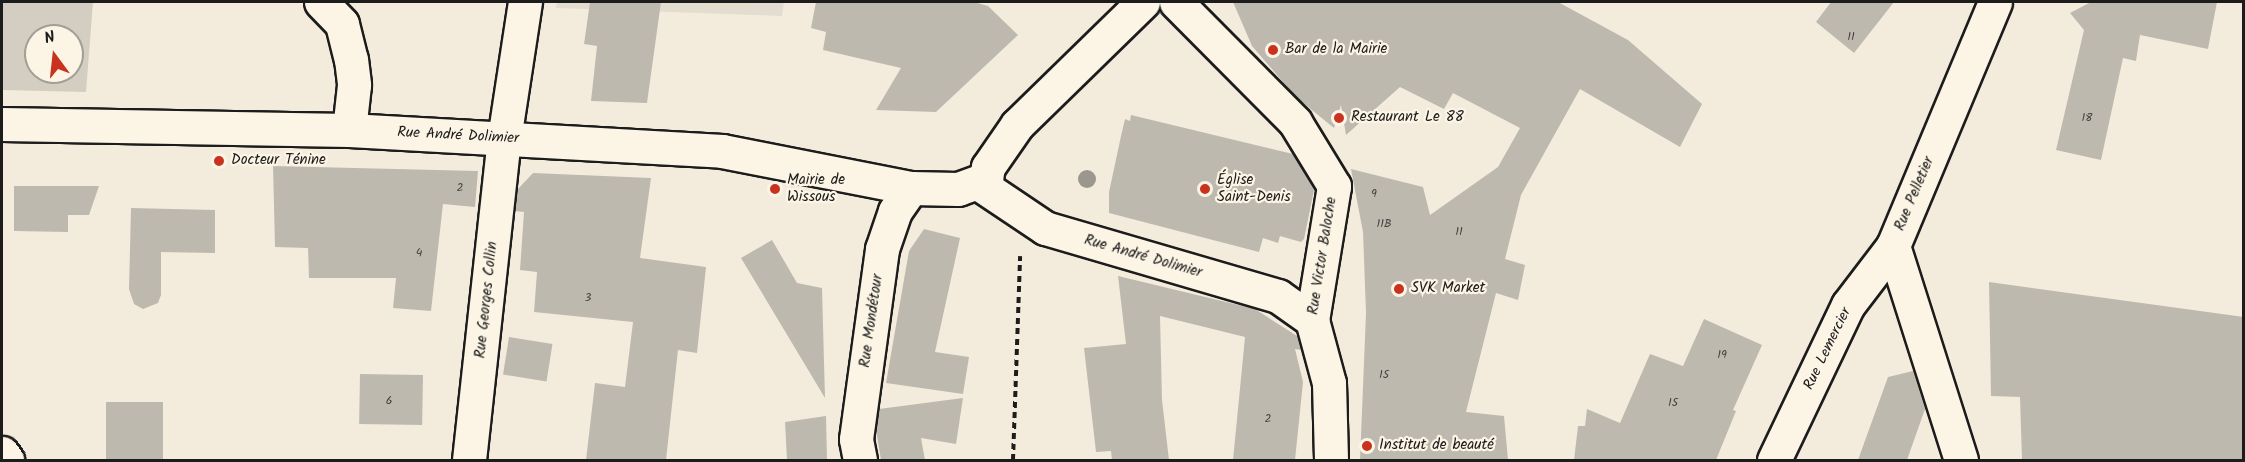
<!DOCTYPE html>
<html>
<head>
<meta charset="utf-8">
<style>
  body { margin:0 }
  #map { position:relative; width:2245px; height:462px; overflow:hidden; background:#f3ecdd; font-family:Kalam,sans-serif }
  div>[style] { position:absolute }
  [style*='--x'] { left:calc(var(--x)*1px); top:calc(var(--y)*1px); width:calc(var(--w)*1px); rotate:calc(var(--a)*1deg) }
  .built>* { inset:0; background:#e3ddcf }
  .green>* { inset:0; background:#d3cec1 }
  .building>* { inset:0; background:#beb9ae; transform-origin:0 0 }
  .path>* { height:4px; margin-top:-2px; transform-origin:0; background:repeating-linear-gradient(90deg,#1c1c1c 0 6px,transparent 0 10.5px) }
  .roads { filter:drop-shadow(2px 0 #1c1c1c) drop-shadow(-2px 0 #1c1c1c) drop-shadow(0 2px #1c1c1c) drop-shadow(0 -2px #1c1c1c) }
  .minor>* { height:33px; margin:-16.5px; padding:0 16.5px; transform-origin:16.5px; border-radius:16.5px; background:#fcf5e5 }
  .trees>* { width:18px; height:18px; margin:-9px; border-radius:50%; background:#9b978e }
  .dots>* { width:16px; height:16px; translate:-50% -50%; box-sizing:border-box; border:3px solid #fcf5e5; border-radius:50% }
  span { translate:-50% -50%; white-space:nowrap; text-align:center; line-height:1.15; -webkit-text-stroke:4.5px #fcf5e5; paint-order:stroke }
  .number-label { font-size:12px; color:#444340 }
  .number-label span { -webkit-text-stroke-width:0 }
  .poi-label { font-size:15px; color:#1c1c1c }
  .left { translate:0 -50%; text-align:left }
  .street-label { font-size:15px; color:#1c1c1c }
  .frame { position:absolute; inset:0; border:3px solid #1c1c1c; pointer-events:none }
  .north { position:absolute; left:24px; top:24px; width:60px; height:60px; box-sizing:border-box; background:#fcf5e5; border:2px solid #a29e95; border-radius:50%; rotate:345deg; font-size:16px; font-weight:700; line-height:24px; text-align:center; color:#1c1c1c }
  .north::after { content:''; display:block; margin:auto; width:21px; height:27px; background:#c8321e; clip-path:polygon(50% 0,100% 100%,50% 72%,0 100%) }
</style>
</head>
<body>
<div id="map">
  <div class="built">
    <i style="clip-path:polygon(557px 2px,784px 2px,782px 16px,556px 8px)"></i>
  </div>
  <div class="green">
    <i style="clip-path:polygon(evenodd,2px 2px,93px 2px,86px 92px,2px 90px,2px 2px,36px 36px,72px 36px,72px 72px,36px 72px,36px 36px)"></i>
  </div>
  <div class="building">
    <i style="clip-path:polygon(590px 2px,661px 2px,647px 103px,591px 101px,597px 46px,584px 44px)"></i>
    <i style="clip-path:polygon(816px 2px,974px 2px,988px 6px,1018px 35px,936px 112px,876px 110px,901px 68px,823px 50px,826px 32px,811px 28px)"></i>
    <i style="clip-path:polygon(1233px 2px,1558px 2px,1628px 40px,1702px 104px,1680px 147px,1580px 89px,1521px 195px,1505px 259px,1525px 265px,1518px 300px,1496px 293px,1466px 412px,1504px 416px,1508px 460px,1360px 460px,1366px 313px,1363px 232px,1351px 169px,1423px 187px,1430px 215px,1498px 167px,1520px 128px,1453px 93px,1444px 109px,1400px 87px,1346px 135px,1341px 105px,1334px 128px,1296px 97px,1252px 46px)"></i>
    <i style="clip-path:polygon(1831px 2px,1894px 2px,1854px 53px,1816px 22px)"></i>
    <i style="clip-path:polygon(2091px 2px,2217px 2px,2208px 49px,2140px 35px,2136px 61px,2123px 58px,2101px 160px,2056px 150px,2084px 30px,2070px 13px)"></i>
    <i style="clip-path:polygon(1131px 115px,1293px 154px,1314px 190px,1304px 239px,1301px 242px,1280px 236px,1278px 243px,1263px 238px,1259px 252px,1109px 213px,1109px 192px,1121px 136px,1125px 119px,1130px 121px)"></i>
    <i style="clip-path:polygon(273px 166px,478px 171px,475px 207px,443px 204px,431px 311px,393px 308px,396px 278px,309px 278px,308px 248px,275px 247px)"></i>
    <i style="clip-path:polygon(533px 173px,651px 178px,640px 258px,706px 267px,697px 353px,678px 350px,666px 460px,586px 460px,595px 383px,625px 387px,633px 322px,534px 312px,537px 272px,520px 270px,524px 212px,515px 211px,517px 190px)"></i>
    <i style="clip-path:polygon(14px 186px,99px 186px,89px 215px,68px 215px,68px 232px,14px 231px)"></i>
    <i style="clip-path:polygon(131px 208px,215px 210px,215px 253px,161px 252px,161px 295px,158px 303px,143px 309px,134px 304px,129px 289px)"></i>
    <i style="clip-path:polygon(924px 229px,960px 238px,935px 352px,969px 357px,963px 394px,886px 383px,909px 251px)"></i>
    <i style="clip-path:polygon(772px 240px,797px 283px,822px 288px,825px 398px,741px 258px)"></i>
    <i style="clip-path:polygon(1118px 276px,1255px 309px,1297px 336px,1301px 350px,1295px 349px,1303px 382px,1295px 460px,1233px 460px,1245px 337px,1160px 316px,1162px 400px,1169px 460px,1112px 460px,1111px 451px,1096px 452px,1084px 348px,1126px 344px)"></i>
    <i style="clip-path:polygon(1989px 282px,2244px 317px,2244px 460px,2022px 460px,2020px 397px,1991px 396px)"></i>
    <i style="clip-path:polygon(1704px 319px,1762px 345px,1733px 410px,1736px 411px,1716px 460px,1574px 460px,1578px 426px,1585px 426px,1587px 409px,1620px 423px,1650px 354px,1683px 366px)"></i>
    <i style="left:509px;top:337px;width:44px;height:38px;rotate:9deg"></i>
    <i style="clip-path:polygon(1913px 371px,1925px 409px,1907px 460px,1858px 460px,1888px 377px)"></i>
    <i style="left:423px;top:375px;width:50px;height:63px;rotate:91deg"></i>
    <i style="clip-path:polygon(963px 398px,956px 444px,921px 438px,925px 460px,881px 460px,876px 430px,879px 409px)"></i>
    <i style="left:106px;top:402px;width:57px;height:58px"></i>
    <i style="clip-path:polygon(826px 416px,827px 460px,787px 460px,785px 422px)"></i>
  </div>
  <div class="path">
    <i style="--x:1013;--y:460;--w:204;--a:-88"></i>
  </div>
  <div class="roads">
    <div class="minor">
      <i style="--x:321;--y:2;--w:30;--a:46"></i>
      <i style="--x:342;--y:24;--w:36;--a:76"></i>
      <i style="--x:351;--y:59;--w:26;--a:83"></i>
      <i style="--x:354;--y:85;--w:45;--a:96.3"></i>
      <i style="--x:1176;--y:2;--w:169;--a:45.2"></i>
      <i style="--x:1295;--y:122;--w:75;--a:58.6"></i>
      <i style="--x:1334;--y:186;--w:136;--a:99.3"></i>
      <i style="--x:1312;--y:320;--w:65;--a:74.9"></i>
      <i style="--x:1329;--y:383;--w:77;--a:88.5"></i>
      <i style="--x:2;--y:124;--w:347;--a:1"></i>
      <i style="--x:349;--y:130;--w:374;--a:3.2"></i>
      <i style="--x:722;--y:151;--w:193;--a:11.1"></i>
      <i style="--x:911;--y:188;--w:47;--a:1.2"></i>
      <i style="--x:958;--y:189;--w:30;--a:-20"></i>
      <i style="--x:986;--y:179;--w:12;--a:-81"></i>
      <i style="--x:988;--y:167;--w:51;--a:-55.4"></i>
      <i style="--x:1017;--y:125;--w:176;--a:-44.3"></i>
      <i style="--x:978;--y:183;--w:81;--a:33.9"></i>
      <i style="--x:1045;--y:228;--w:243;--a:16.3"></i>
      <i style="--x:1278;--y:296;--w:42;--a:35.2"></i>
      <i style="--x:2;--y:453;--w:9;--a:54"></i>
      <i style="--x:469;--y:460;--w:323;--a:-83.8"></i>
      <i style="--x:504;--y:139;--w:139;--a:-81.3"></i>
      <i style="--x:860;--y:460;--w:21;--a:-101"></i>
      <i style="--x:856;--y:439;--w:192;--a:-82.2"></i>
      <i style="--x:882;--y:249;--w:40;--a:-71.1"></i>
      <i style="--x:895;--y:211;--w:28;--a:-55"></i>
      <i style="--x:1774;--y:460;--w:172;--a:-64.5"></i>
      <i style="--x:1848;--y:305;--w:74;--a:-52.7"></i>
      <i style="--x:1961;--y:460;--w:225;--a:-107.6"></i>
      <i style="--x:1893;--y:246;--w:264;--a:-67.3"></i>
    </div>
  </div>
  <div class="trees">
    <i style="left:1087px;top:179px"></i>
  </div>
  <div class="dots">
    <i style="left:1273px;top:50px;background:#c8321e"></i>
    <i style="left:1339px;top:118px;background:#c8321e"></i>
    <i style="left:219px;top:161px;background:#c8321e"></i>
    <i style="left:775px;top:189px;background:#c8321e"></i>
    <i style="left:1205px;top:189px;background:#c8321e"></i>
    <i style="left:1399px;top:289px;background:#c8321e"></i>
    <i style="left:1367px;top:446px;background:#c8321e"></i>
  </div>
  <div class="number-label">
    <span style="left:1851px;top:37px">11</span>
    <span style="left:2087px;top:118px">18</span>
    <span style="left:460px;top:188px">2</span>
    <span style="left:1374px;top:194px">9</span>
    <span style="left:1384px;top:224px">11B</span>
    <span style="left:1459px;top:232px">11</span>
    <span style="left:419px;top:253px">4</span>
    <span style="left:588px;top:298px">3</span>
    <span style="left:1722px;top:355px">19</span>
    <span style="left:1384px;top:375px">15</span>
    <span style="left:389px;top:401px">6</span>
    <span style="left:1673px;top:403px">15</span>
    <span style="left:1268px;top:419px">2</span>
  </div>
  <div class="poi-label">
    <span class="left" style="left:1285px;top:50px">Bar de la Mairie</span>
    <span class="left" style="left:1351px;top:118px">Restaurant Le 88</span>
    <span class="left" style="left:231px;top:161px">Docteur Ténine</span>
    <span class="left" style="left:787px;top:189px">Mairie de<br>Wissous</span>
    <span class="left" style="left:1217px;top:189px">Église<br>Saint-Denis</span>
    <span class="left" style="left:1411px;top:289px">SVK Market</span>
    <span class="left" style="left:1379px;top:446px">Institut de beauté</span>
  </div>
  <div class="street-label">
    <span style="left:458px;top:136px;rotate:3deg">Rue André Dolimier</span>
    <span style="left:1915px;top:194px;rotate:-67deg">Rue Pelletier</span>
    <span style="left:1323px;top:256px;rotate:-81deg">Rue Victor Baloche</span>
    <span style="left:1143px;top:257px;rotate:16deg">Rue André Dolimier</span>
    <span style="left:487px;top:300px;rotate:-84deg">Rue Georges Collin</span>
    <span style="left:872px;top:321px;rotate:-82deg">Rue Mondétour</span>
    <span style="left:1828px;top:349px;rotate:-64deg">Rue Lemercier</span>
  </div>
  <div class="frame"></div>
  <div class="north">N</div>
</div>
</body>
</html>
